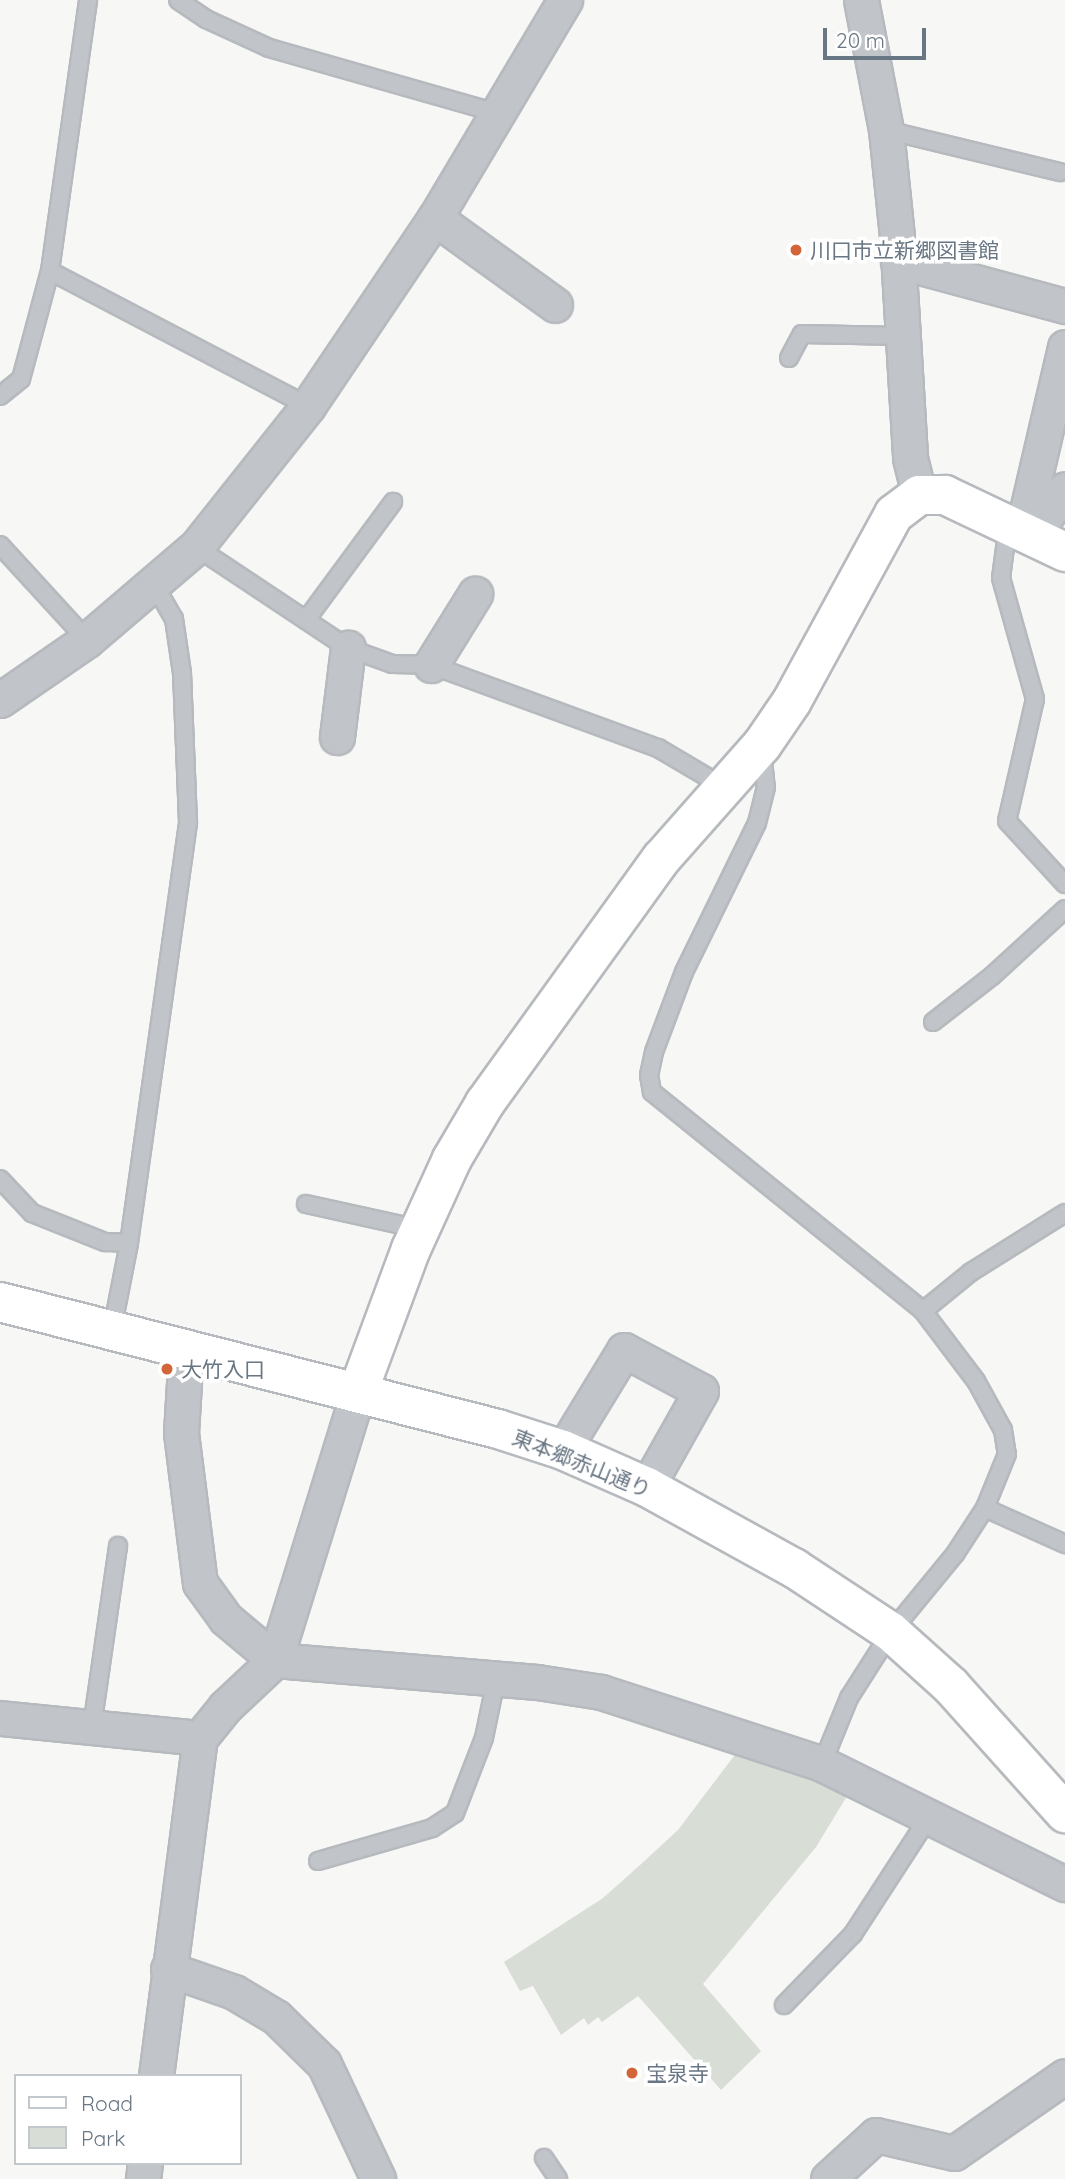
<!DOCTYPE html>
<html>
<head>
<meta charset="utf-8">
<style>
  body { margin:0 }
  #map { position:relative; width:1065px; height:2179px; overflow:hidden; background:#f7f7f5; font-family:Quicksand,"Noto Sans JP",sans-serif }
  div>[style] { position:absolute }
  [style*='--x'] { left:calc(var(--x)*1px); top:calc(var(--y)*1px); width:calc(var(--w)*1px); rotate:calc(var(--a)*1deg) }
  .green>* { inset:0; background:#d8ded6 }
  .roads { filter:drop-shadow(2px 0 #b6babe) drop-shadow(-2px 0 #b6babe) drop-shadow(0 2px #b6babe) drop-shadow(0 -2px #b6babe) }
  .lane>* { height:16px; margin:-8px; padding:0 8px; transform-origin:8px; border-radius:8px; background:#c1c4c8 }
  .street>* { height:33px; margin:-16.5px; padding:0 16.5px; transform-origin:16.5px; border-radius:16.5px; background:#c1c4c8 }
  .secondary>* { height:38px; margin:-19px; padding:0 19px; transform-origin:19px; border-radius:19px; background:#fff }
  .dots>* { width:19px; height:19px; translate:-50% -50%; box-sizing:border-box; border:4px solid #fff; border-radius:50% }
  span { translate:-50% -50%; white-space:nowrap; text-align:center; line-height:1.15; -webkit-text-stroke:7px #fff; paint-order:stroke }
  .poi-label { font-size:21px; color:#697683 }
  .left { translate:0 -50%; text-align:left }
  .street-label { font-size:21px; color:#697683 }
  .legend { position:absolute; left:14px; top:2074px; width:228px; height:91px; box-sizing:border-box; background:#fff; border:2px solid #c3c8cd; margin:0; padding:9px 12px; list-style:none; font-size:21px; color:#697683 }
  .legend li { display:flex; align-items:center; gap:14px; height:35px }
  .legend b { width:35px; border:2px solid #c3c8cd }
  .scale { position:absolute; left:823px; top:28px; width:103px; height:32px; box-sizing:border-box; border:4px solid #697683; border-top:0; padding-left:9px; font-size:21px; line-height:24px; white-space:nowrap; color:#697683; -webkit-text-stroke:5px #fff; paint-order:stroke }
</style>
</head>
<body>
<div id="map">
  <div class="green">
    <i style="clip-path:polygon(737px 1752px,852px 1788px,816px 1847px,703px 1984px,761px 2051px,721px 2090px,638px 1996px,602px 2022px,598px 2017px,588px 2025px,584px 2018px,561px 2035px,533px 1986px,520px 1991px,504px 1962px,603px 1898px,640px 1865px,678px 1830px)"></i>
  </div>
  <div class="roads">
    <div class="lane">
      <i style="--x:178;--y:0;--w:34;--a:34"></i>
      <i style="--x:206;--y:19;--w:69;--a:24.7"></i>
      <i style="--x:269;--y:48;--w:237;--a:15.9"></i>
      <i style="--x:886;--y:130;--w:179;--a:13.6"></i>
      <i style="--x:50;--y:271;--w:291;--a:27.6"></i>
      <i style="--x:789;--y:358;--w:27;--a:-62"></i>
      <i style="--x:802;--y:334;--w:100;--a:1.1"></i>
      <i style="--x:0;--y:396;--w:27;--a:-39"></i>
      <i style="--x:21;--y:379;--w:112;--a:-75"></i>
      <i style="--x:50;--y:271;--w:274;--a:-82"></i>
      <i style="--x:1008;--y:525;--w:53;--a:97.5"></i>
      <i style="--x:1001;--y:578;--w:126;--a:74.3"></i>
      <i style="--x:1035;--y:699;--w:125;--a:102.9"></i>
      <i style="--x:1007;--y:821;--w:86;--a:47.4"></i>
      <i style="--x:0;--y:545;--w:129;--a:47.5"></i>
      <i style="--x:196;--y:547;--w:182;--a:33.6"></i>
      <i style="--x:348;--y:648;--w:47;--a:20"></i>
      <i style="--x:392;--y:664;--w:39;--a:1"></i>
      <i style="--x:431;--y:665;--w:242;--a:20.1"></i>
      <i style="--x:658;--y:748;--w:77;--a:30.6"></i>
      <i style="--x:306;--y:620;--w:147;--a:-53.6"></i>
      <i style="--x:762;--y:751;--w:36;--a:84"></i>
      <i style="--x:766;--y:787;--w:37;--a:104"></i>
      <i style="--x:757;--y:823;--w:166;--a:116.1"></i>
      <i style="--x:684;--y:972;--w:85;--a:110.6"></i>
      <i style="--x:654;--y:1052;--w:24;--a:102"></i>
      <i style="--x:649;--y:1075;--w:17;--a:80"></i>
      <i style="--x:652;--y:1092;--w:348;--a:38.9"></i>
      <i style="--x:923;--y:1311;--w:88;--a:52.9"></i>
      <i style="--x:976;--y:1381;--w:56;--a:61.1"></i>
      <i style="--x:1003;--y:1430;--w:24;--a:81"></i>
      <i style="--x:1007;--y:1454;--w:58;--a:112.2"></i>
      <i style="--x:985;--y:1508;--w:55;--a:123.1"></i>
      <i style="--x:955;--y:1554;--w:101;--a:129.4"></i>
      <i style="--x:891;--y:1632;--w:78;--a:122.5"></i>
      <i style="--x:849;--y:1698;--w:71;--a:112.2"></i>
      <i style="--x:933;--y:1022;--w:75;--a:-37.9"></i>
      <i style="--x:992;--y:976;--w:99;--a:-42.5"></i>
      <i style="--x:0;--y:1179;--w:47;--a:46.7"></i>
      <i style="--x:32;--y:1213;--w:79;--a:21.7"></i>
      <i style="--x:105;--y:1242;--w:24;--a:2"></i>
      <i style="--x:306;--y:1204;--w:117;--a:12.4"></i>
      <i style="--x:923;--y:1311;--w:62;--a:-39.1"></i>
      <i style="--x:971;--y:1272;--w:111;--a:-32.1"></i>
      <i style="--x:112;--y:1330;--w:89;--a:-78.9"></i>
      <i style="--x:129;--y:1243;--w:425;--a:-82"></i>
      <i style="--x:188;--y:822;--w:149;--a:-92.3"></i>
      <i style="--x:182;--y:673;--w:55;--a:-98.4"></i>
      <i style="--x:174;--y:619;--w:39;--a:-120"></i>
      <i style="--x:985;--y:1508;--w:88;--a:24.2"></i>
      <i style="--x:92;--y:1727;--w:183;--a:-81.8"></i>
      <i style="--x:318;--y:1861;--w:119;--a:-16.1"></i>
      <i style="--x:432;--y:1828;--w:27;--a:-33"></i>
      <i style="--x:455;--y:1813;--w:80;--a:-68.9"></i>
      <i style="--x:484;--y:1738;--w:59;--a:-78.3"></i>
      <i style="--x:784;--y:2005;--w:99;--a:-45.8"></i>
      <i style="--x:853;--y:1934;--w:143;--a:-57"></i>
      <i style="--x:544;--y:2158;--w:25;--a:56"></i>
    </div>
    <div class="street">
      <i style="--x:861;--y:0;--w:132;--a:79.1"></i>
      <i style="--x:886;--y:130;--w:108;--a:84.1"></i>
      <i style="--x:897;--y:237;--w:221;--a:86.6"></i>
      <i style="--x:910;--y:458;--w:38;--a:76"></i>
      <i style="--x:435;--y:218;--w:148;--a:35.9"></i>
      <i style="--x:898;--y:261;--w:173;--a:15.1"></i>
      <i style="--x:1022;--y:532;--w:190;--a:-76.9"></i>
      <i style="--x:1032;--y:537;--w:58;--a:-55.5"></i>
      <i style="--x:431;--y:665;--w:84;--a:-58.2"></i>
      <i style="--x:0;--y:700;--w:106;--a:-34.6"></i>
      <i style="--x:87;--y:640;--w:143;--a:-40.5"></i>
      <i style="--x:196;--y:547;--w:180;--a:-51.5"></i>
      <i style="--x:308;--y:406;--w:227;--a:-56"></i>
      <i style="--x:435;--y:218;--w:254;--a:-59.2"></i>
      <i style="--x:337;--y:737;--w:90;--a:-83"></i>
      <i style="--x:186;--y:1349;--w:84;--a:93.4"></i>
      <i style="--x:181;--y:1433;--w:151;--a:82.8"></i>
      <i style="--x:200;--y:1583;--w:44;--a:54.2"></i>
      <i style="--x:226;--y:1619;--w:64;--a:39.9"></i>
      <i style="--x:275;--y:1660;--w:263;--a:4.8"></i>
      <i style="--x:537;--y:1682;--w:65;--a:8.9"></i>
      <i style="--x:601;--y:1692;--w:232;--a:18"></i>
      <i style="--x:822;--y:1764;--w:271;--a:26.3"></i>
      <i style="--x:563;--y:1450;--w:117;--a:-58.6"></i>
      <i style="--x:624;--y:1350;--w:87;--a:28"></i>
      <i style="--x:701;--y:1391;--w:110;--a:119.4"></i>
      <i style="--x:0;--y:1718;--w:201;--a:5.7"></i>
      <i style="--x:168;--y:1969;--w:70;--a:19.2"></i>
      <i style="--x:234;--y:1992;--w:49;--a:30.8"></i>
      <i style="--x:276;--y:2017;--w:67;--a:44.4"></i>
      <i style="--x:324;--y:2064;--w:127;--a:64.8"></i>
      <i style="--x:156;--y:2076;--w:341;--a:-82.6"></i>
      <i style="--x:200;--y:1738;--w:40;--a:-51"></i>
      <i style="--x:225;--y:1707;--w:69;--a:-43.2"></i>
      <i style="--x:275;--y:1660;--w:281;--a:-72.8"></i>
      <i style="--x:143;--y:2179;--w:16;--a:-83"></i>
      <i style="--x:828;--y:2179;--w:65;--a:-42.5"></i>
      <i style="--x:876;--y:2135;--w:80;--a:13"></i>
      <i style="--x:954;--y:2153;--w:135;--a:-34.7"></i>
    </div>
    <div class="secondary">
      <i style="--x:0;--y:1302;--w:514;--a:14.31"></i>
      <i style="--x:498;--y:1429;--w:68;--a:17.9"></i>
      <i style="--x:563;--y:1450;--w:92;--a:23.8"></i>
      <i style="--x:647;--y:1487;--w:168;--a:28.9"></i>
      <i style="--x:794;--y:1568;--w:116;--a:33.4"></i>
      <i style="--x:891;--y:1632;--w:81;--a:42"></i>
      <i style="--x:951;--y:1686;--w:171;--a:48.1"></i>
      <i style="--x:358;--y:1392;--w:153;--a:-69.7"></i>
      <i style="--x:411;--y:1249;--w:99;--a:-65.5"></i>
      <i style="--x:452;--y:1159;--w:65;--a:-59.5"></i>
      <i style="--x:485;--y:1103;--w:301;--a:-54.2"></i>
      <i style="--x:661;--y:859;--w:152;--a:-48.5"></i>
      <i style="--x:762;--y:745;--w:53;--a:-55.7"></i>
      <i style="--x:792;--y:701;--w:213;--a:-61.4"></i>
      <i style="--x:894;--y:514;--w:31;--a:-37"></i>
      <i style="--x:919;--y:495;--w:26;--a:0"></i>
      <i style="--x:945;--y:495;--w:133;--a:25.4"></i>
    </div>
  </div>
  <div class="dots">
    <i style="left:796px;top:250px;background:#d36639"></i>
    <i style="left:167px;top:1369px;background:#d36639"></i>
    <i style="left:632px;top:2073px;background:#d36639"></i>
  </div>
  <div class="poi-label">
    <span class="left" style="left:810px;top:250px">川口市立新郷図書館</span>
    <span class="left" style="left:181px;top:1369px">大竹入口</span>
    <span class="left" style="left:646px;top:2073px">宝泉寺</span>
  </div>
  <div class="street-label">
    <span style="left:582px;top:1463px;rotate:22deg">東本郷赤山通り</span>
  </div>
  <ul class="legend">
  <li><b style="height:9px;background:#fff"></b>Road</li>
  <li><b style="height:19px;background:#d8ded6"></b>Park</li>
  </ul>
  <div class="scale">20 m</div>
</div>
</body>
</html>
